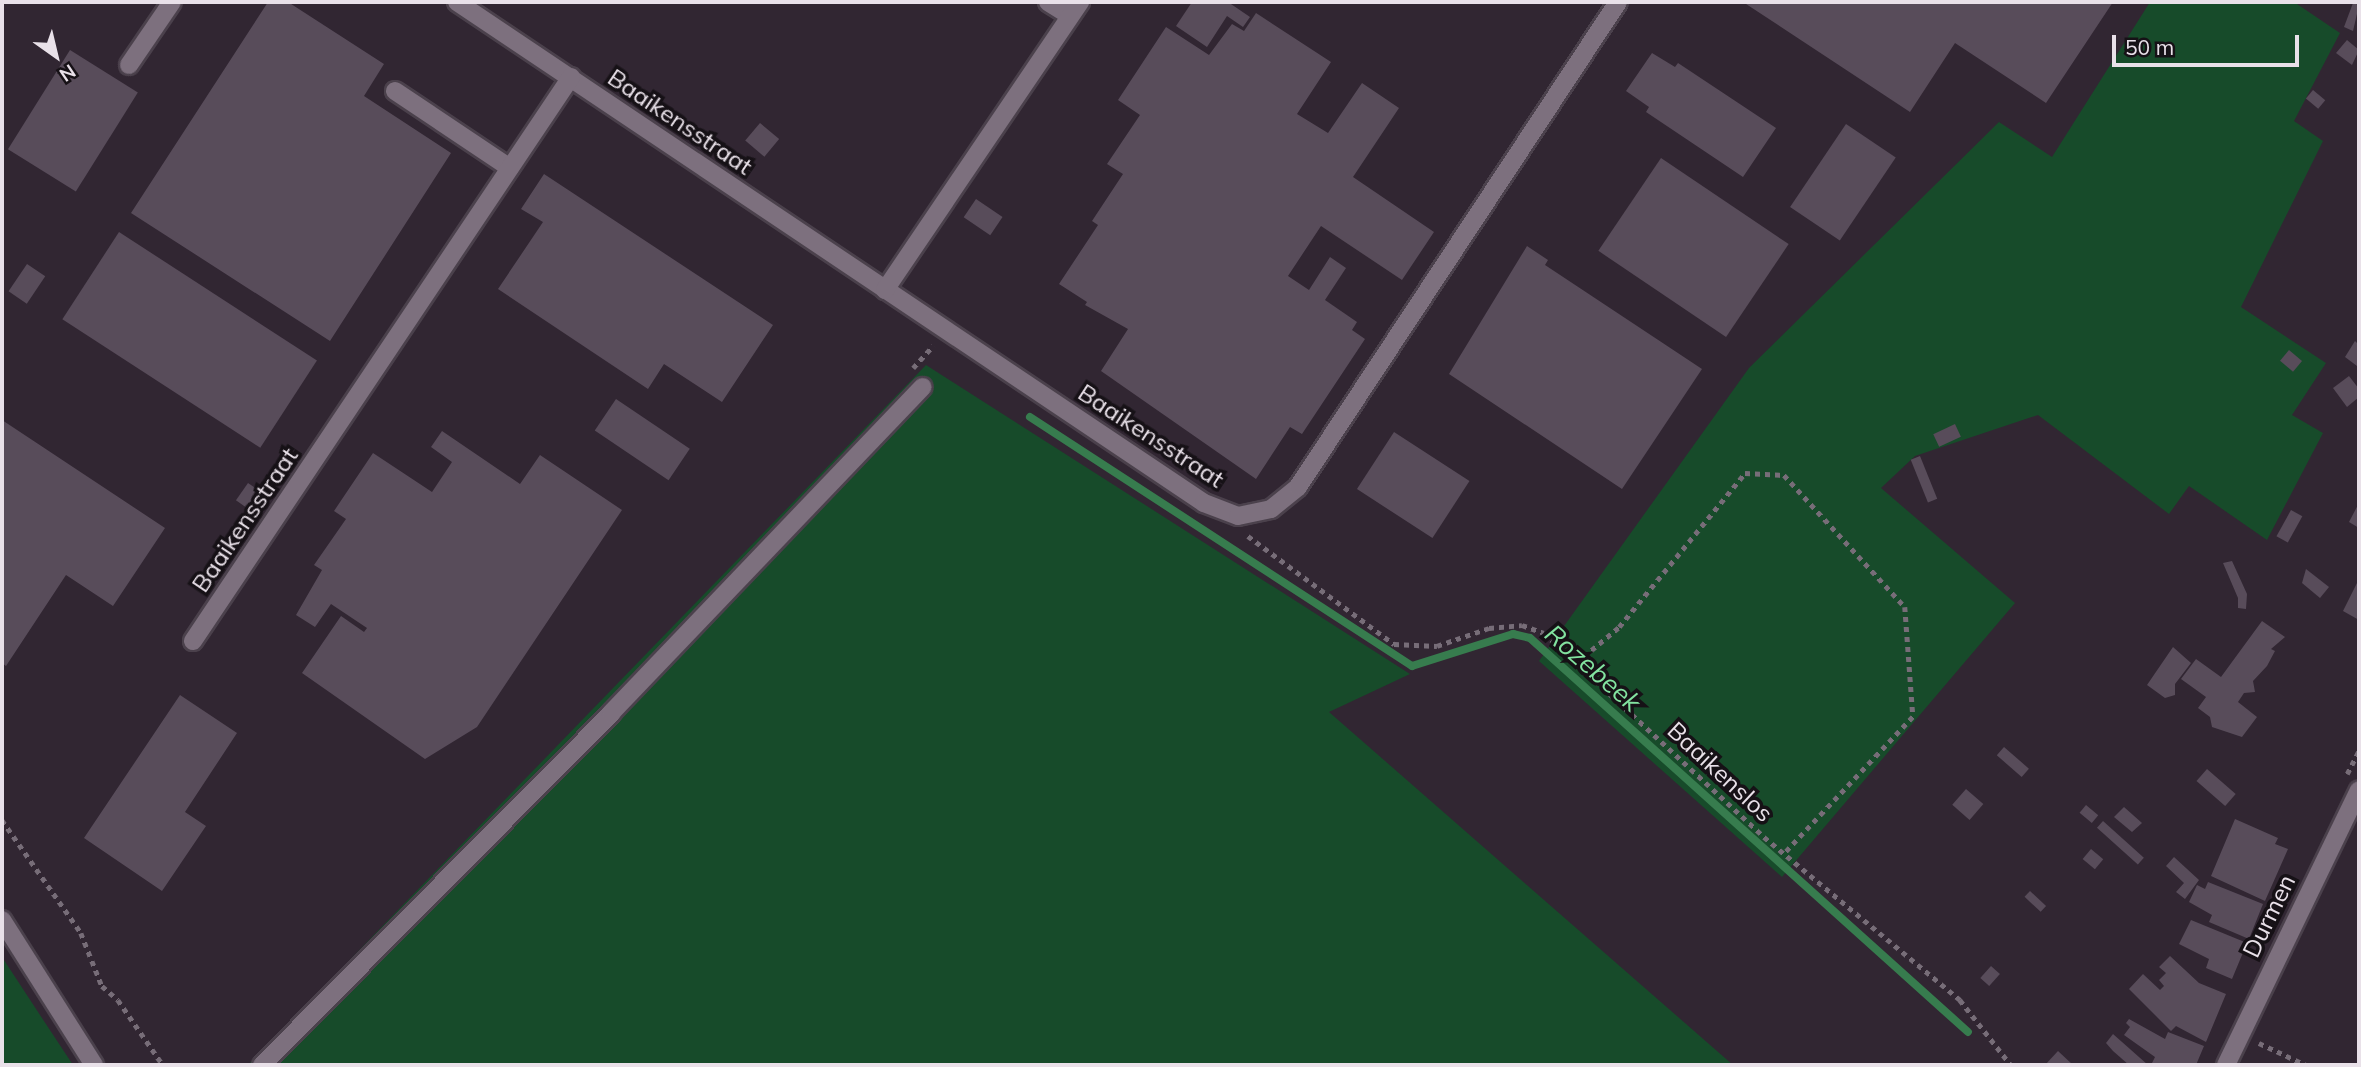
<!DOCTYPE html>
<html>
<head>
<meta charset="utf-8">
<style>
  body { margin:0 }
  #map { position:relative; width:2361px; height:1067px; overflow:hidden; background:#312632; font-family:Mulish,sans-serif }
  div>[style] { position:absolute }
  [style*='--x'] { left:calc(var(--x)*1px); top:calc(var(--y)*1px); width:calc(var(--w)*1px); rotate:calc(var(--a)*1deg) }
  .green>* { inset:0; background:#174b2a }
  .stream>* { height:8px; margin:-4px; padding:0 4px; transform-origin:4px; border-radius:4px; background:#377c4e }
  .building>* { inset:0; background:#584c5a; transform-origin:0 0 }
  .path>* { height:4.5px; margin-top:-2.25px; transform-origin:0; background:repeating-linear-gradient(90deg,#776d78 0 5px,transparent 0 10px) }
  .roads { filter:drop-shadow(2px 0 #4b414c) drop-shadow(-2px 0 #4b414c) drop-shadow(0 2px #4b414c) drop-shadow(0 -2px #4b414c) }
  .minor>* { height:18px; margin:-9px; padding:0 9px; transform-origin:9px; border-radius:9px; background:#7d707e }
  span { translate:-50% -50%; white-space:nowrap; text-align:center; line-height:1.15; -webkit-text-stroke:7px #161116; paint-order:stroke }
  .street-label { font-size:24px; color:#e9e1e9 }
  .water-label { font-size:26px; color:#83e3a0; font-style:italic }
  .frame { position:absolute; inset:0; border:4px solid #e9e1e9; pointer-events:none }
  .north { position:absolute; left:21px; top:21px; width:70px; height:70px; -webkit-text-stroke:5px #161116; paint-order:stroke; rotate:146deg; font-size:19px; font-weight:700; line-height:28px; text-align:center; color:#e9e1e9 }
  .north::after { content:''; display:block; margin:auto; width:24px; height:32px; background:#e9e1e9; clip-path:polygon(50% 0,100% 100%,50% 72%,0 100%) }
  .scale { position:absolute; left:2112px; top:35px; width:187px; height:32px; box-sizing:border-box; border:4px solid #e9e1e9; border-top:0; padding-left:9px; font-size:21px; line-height:24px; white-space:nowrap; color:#e9e1e9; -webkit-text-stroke:5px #161116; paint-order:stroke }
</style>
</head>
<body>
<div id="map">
  <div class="green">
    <i style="clip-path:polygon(2150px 2px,2294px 2px,2340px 33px,2294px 121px,2323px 141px,2241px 307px,2326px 363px,2292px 415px,2323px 433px,2267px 540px,2189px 486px,2169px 514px,2038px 415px,1915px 456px,1881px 488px,2015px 603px,1782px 877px,1539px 661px,1749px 368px,1999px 122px,2052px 157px)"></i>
    <i style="clip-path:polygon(926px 365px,1410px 674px,1329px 712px,1733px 1065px,248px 1065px)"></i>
    <i style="clip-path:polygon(2px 957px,40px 1015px,73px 1065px,2px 1065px)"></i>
  </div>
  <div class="stream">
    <i style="--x:1030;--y:417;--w:456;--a:33.1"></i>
    <i style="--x:1412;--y:666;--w:106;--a:-17.6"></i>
    <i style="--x:1513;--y:634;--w:17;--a:13"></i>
    <i style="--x:1530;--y:638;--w:589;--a:41.97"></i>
  </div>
  <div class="building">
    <i style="clip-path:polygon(268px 2px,288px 2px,384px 64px,364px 96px,451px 153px,330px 341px,131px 213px)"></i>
    <i style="clip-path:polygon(1192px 2px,1228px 2px,1250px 17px,1243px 27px,1227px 16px,1207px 47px,1176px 26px)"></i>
    <i style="clip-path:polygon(1743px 2px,2113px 2px,2046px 103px,1955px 43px,1910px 112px)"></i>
    <i style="clip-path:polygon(2353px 3px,2359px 5px,2353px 31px,2344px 27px)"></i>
    <i style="clip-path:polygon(1256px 13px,1331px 62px,1297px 114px,1328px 133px,1362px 83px,1399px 108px,1353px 177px,1434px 232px,1402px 280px,1321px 226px,1288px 276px,1309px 290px,1330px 257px,1346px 268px,1325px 300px,1357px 322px,1352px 330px,1365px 339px,1302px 434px,1290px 427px,1256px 479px,1101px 371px,1128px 329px,1085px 305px,1087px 302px,1059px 284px,1098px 225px,1092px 221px,1123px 174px,1107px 164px,1140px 115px,1118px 100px,1166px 27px,1209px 55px,1232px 24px,1244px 31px)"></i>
    <i style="clip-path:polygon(2347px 40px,2359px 50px,2352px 65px,2336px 53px)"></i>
    <i style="left:70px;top:50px;width:80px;height:117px;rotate:32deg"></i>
    <i style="clip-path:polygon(1652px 53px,1675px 67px,1678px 63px,1776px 128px,1743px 177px,1646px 112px,1649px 107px,1626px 91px)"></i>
    <i style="left:2313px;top:90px;width:16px;height:11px;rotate:40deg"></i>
    <i style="left:760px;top:123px;width:25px;height:23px;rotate:40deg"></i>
    <i style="left:1846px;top:124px;width:60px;height:100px;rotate:34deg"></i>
    <i style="left:1661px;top:158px;width:154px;height:112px;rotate:34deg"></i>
    <i style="clip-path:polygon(544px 174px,773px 325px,722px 402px,664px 364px,648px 389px,498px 289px,543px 222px,521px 209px)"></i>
    <i style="left:976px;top:199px;width:32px;height:22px;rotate:34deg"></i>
    <i style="left:119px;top:232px;width:236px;height:104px;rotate:33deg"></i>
    <i style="clip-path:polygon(1527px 246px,1548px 260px,1545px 265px,1702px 369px,1622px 489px,1449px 374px)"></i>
    <i style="left:27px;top:264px;width:22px;height:33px;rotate:34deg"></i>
    <i style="clip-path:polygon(2355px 341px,2359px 345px,2357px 366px,2345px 357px)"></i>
    <i style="left:2289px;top:350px;width:17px;height:14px;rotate:40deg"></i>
    <i style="clip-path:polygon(2349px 376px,2359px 389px,2359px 397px,2347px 407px,2333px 388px)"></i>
    <i style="left:616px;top:399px;width:89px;height:38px;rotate:34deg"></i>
    <i style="clip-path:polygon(2px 420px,165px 528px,113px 606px,66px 575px,6px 666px,2px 663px)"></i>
    <i style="left:1955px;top:424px;width:14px;height:24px;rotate:65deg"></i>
    <i style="clip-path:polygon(442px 431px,520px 484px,540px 455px,622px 510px,477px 727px,425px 759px,302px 673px,341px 616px,364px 632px,367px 628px,331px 604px,315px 627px,296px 615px,322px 570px,314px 565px,346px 519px,334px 511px,373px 453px,432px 492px,452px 462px,431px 447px)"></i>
    <i style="left:1394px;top:432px;width:90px;height:68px;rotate:33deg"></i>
    <i style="left:1920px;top:456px;width:46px;height:10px;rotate:68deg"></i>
    <i style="left:248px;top:483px;width:16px;height:21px;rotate:35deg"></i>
    <i style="clip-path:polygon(2359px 503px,2359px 528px,2349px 522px)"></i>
    <i style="left:2291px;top:510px;width:13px;height:30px;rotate:29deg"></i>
    <i style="clip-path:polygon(2232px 561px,2247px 594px,2246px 609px,2238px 608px,2238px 598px,2223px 563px)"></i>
    <i style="clip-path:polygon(2306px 569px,2329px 587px,2320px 598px,2302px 583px)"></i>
    <i style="clip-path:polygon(2359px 579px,2359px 620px,2343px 611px)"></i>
    <i style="clip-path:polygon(2262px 621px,2285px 637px,2271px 649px,2275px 651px,2267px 666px,2253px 681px,2255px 692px,2244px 693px,2238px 702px,2257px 717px,2242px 737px,2212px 727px,2210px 717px,2198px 708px,2206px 697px,2181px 679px,2196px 659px,2221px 677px)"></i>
    <i style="clip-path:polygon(2173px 647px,2191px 663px,2175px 684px,2175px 695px,2165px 698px,2147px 685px)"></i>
    <i style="clip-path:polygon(180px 695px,237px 733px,185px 812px,206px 826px,162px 891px,84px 838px)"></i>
    <i style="left:2004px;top:747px;width:33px;height:11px;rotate:41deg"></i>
    <i style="left:2207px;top:769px;width:38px;height:16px;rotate:41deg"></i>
    <i style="left:1966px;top:789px;width:23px;height:21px;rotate:41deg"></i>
    <i style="left:2086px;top:805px;width:16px;height:10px;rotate:40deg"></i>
    <i style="clip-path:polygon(2124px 807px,2142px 823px,2132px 832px,2114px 817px)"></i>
    <i style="clip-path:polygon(2235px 819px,2278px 838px,2275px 844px,2288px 849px,2265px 901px,2211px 876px)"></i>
    <i style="left:2103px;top:821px;width:55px;height:9px;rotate:42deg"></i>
    <i style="left:2091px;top:849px;width:16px;height:13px;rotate:40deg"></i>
    <i style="clip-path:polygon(2174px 857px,2199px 880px,2185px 899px,2176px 892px,2184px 883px,2166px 866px)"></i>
    <i style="clip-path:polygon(2208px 882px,2263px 904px,2249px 939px,2209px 922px,2212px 915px,2189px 902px,2197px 885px,2205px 889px)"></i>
    <i style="left:2030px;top:891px;width:22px;height:8px;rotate:43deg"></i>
    <i style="clip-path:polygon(2191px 920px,2247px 943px,2232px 979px,2206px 968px,2209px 959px,2179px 944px)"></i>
    <i style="clip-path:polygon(2170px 956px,2199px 983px,2226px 994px,2206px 1042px,2176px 1026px,2171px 1031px,2129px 989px,2143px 974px,2160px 990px,2164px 986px,2159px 980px,2166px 973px,2159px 967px)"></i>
    <i style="left:1991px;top:966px;width:12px;height:16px;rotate:42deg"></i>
    <i style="clip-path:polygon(2129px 1019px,2165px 1039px,2168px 1032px,2204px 1046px,2196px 1065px,2152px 1063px,2155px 1057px,2124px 1035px,2130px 1027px,2126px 1023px)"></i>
    <i style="clip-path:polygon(2113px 1034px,2148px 1065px,2129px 1065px,2113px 1051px,2106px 1043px)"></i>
    <i style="clip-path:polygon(2058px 1051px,2073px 1065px,2045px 1065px)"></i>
  </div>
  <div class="path">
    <i style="--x:913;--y:368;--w:30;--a:-48"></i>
    <i style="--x:1248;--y:536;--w:182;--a:36.5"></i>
    <i style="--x:1394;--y:644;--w:43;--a:2.7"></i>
    <i style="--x:1437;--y:646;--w:55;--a:-19.1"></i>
    <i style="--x:1489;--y:628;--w:33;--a:-5"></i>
    <i style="--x:1522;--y:625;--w:23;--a:20"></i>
    <i style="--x:1544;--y:633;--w:300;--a:42.8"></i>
    <i style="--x:1764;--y:837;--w:255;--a:39.7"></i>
    <i style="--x:1960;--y:1000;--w:83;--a:51.9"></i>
    <i style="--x:1576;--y:663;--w:56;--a:-39.9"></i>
    <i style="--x:1619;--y:627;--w:199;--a:-50.7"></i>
    <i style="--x:1745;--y:473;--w:39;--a:3"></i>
    <i style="--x:1784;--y:475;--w:179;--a:47.5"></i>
    <i style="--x:1905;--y:607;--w:110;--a:85.8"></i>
    <i style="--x:1913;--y:717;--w:188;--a:133.3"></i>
    <i style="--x:2347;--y:774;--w:27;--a:-63"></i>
    <i style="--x:2;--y:820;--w:138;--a:55"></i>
    <i style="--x:81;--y:933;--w:57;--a:68.4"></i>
    <i style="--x:102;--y:986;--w:21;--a:41"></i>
    <i style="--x:118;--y:1000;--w:79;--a:55.3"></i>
    <i style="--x:2259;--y:1043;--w:52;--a:25.1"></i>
  </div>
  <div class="roads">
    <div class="minor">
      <i style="--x:457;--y:2;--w:899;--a:33.85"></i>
      <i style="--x:1204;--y:503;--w:36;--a:21"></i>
      <i style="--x:1238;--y:516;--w:34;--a:-12"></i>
      <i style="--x:1271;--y:509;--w:35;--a:-39"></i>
      <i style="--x:1298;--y:487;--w:581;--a:-56.58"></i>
      <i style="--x:1048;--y:2;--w:26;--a:32"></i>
      <i style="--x:129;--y:65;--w:76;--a:-55.7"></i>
      <i style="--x:395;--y:91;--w:138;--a:33.8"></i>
      <i style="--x:885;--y:290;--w:348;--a:-55.9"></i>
      <i style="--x:193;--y:641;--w:679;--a:-56.17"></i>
      <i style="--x:2;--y:920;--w:172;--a:57.6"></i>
      <i style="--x:262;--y:1065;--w:496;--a:-45.2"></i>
      <i style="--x:611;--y:713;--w:451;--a:-46.3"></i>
      <i style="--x:2226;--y:1065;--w:305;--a:-64.2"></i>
    </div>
  </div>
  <div class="street-label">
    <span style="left:680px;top:122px;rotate:34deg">Baaikensstraat</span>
    <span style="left:1151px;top:436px;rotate:33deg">Baaikensstraat</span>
    <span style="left:245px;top:520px;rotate:-56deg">Baaikensstraat</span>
    <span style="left:1720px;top:772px;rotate:43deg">Baaikenslos</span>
    <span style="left:2269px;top:916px;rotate:-64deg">Durmen</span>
  </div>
  <div class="water-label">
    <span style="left:1593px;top:668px;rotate:41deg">Rozebeek</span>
  </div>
  <div class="frame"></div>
  <div class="north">N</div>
  <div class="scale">50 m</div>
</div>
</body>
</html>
